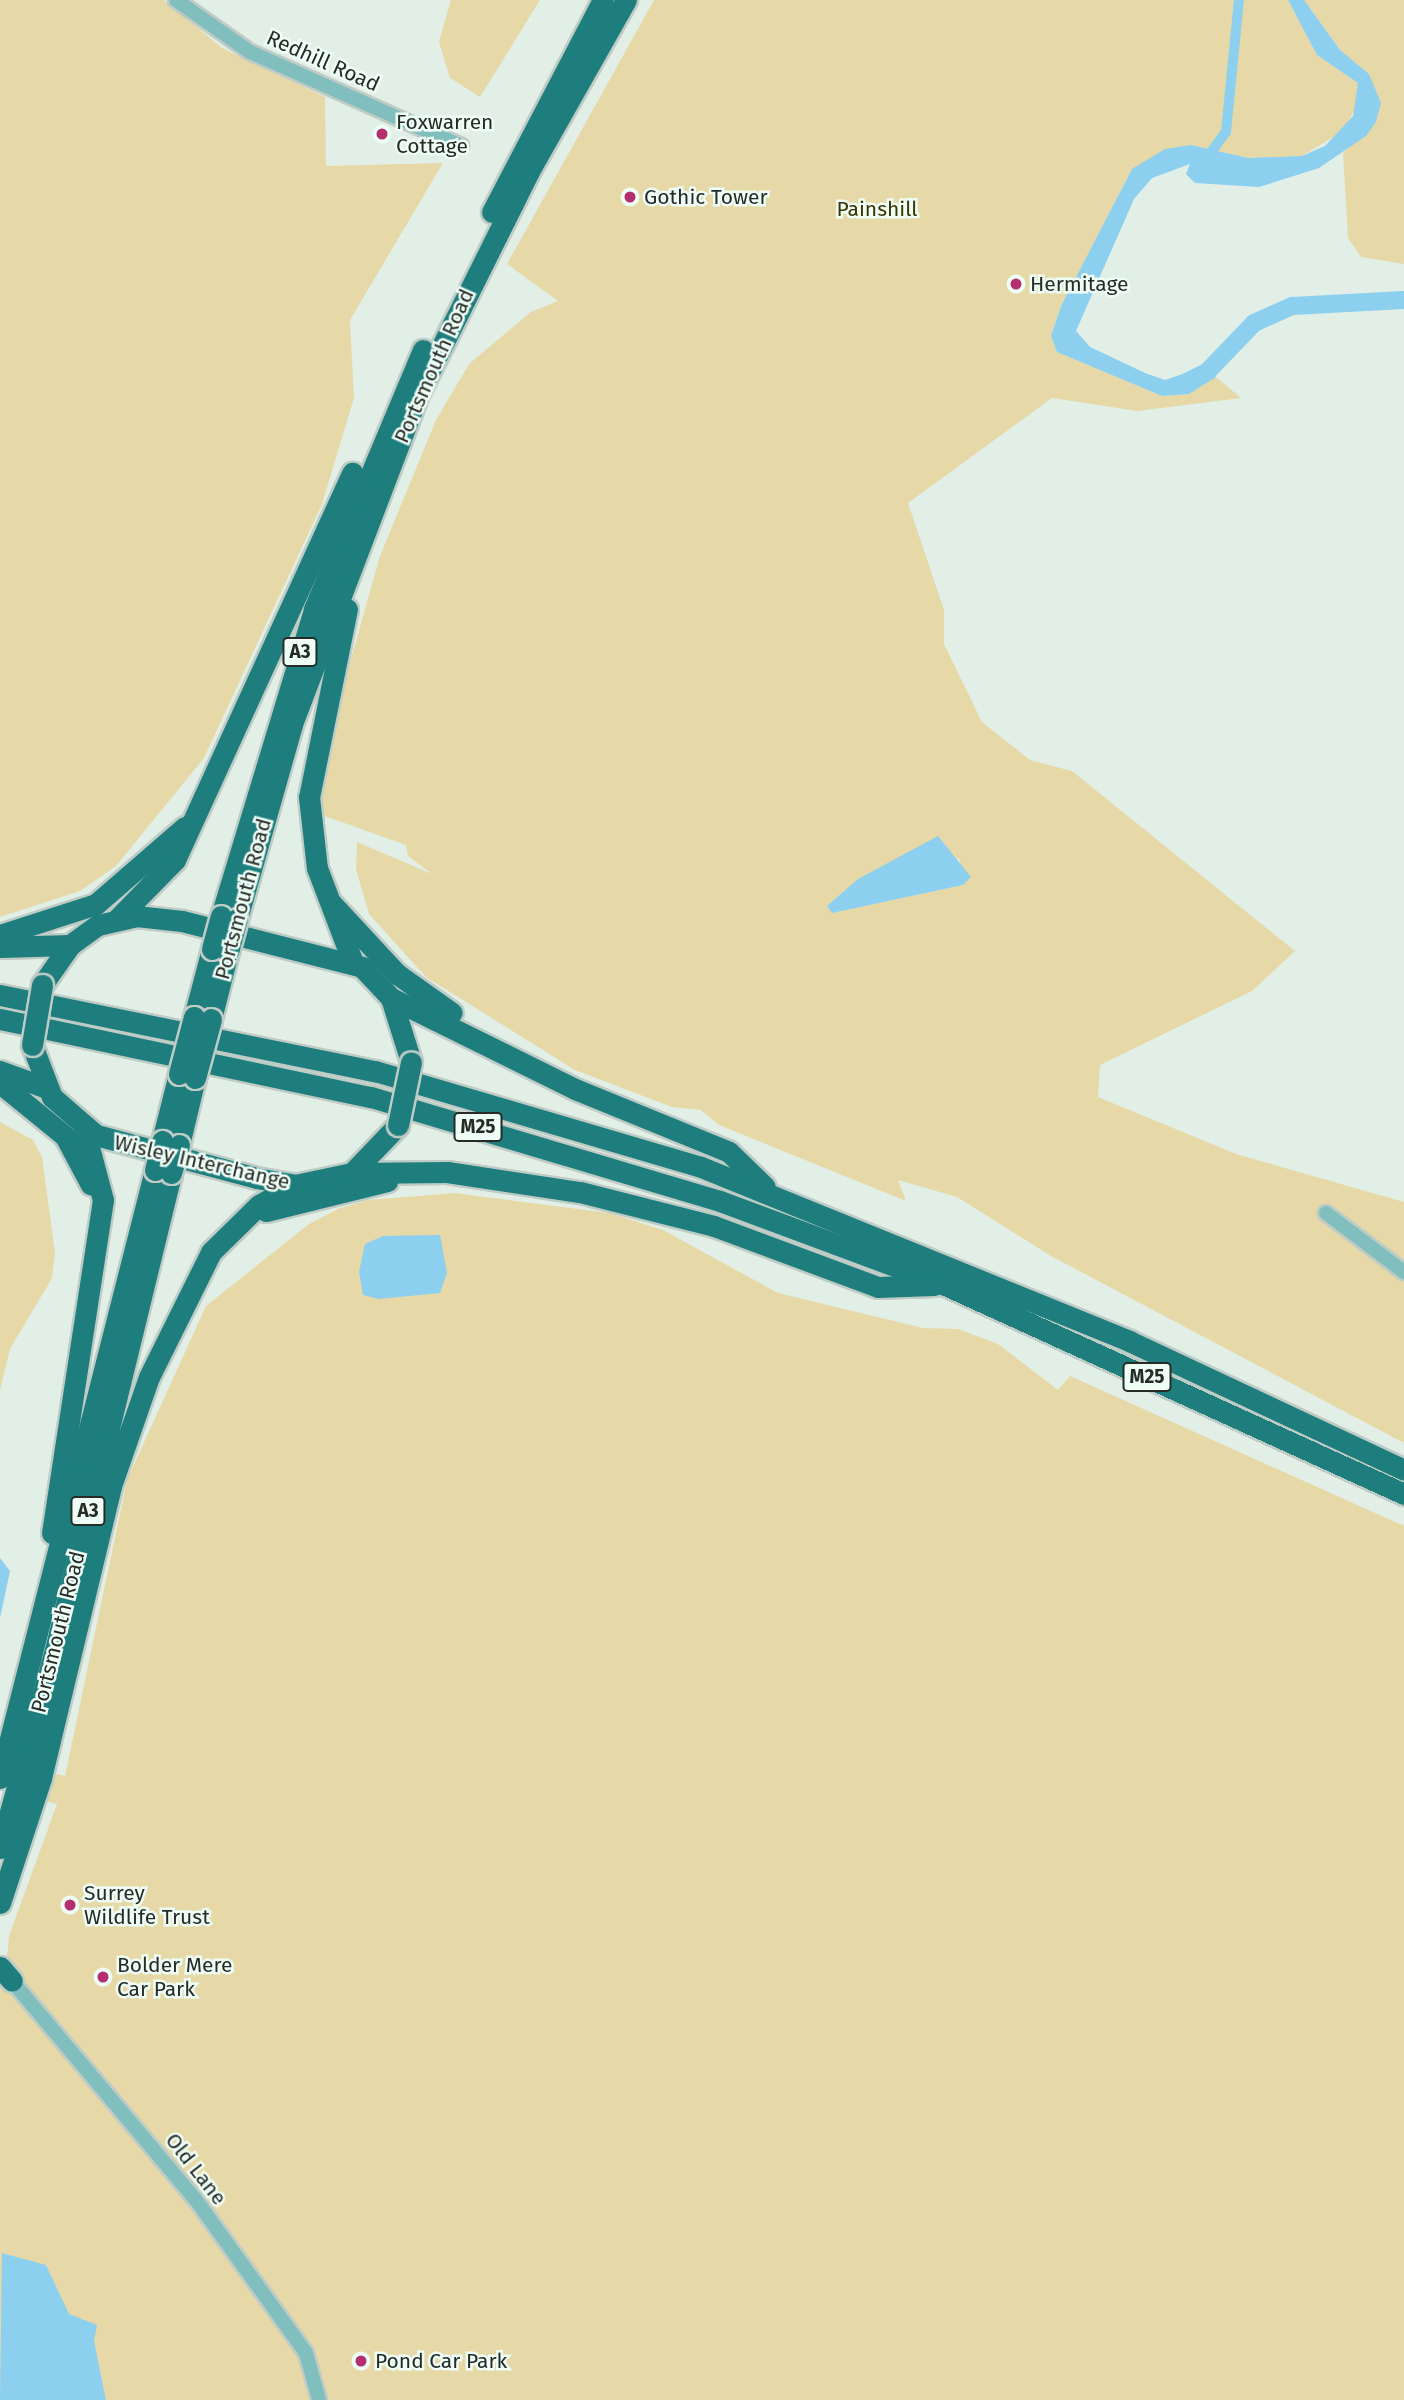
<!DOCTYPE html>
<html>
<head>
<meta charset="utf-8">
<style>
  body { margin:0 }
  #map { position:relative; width:1404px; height:2400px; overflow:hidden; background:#e1efe7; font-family:"Fira Sans",sans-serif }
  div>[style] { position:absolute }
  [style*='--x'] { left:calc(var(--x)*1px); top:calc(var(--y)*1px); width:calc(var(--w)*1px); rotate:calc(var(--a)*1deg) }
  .green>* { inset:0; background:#e6d9a7 }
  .water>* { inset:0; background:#8ccfee }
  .canal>* { height:10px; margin:-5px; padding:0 5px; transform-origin:5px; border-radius:5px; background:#8ccfee }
  .river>* { height:18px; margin:-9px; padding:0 9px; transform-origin:9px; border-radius:9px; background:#8ccfee }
  .roads { filter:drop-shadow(2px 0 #bfccc5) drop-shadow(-2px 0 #bfccc5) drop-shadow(0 2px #bfccc5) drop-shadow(0 -2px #bfccc5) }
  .minor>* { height:14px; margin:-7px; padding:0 7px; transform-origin:7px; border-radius:7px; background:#81bebe }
  .highway>* { height:21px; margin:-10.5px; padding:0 10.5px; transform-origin:10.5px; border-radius:10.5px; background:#1e7e7e }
  .bridges { filter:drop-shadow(2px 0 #bfccc5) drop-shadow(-2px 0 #bfccc5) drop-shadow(0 2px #bfccc5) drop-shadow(0 -2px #bfccc5) }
  .highway-bridge>* { height:21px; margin:-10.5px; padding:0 10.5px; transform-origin:10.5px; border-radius:10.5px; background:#1e7e7e }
  .dots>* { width:19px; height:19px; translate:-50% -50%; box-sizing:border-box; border:4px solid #eefdf5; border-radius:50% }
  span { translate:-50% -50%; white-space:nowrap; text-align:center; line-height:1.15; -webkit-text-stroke:5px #eefdf5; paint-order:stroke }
  .shield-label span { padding:2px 5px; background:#eefdf5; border:2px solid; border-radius:5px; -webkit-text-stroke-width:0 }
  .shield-label { font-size:19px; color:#262b28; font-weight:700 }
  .street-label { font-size:21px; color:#262b28 }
  .poi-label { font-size:21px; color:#262b28 }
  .left { translate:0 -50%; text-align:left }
  .park-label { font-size:21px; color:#3f3301 }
</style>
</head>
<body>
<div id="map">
  <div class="green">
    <i style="clip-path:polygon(0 0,164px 0,222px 48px,325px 97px,326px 166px,443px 163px,350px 320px,354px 398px,322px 504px,204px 758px,116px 866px,80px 891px,0 917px)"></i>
    <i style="clip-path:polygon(451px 0,540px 0,480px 97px,450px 78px,439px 42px)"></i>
    <i style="clip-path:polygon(evenodd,654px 0,1288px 0,1317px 55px,1358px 83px,1359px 103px,1342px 132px,1302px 156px,1248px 158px,1191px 145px,1132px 169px,1061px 306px,1051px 336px,1057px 352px,1162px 396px,1189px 394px,1216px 377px,1241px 398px,1137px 411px,1052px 398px,908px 503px,944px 610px,944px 644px,982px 722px,1030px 760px,1072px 771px,1295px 951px,1252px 991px,1100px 1065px,1098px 1097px,1236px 1154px,1404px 1202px,1404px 1443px,1051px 1256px,957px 1197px,898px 1180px,906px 1201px,719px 1125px,701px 1110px,672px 1107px,575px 1070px,426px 977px,369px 914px,356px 869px,357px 842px,432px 874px,408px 856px,406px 845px,319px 814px,336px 712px,380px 556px,436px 420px,469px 364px,531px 312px,558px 301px,507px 264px,654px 0,959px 858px,963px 885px,832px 913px,959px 858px)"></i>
    <i style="clip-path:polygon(1304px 0,1404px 0,1404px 264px,1361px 257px,1348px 238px,1343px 153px,1376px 122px,1369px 74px,1340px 50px)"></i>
    <i style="clip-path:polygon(0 1122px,33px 1140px,42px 1157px,55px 1252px,52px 1278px,10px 1349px,0 1390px)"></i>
    <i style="clip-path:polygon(455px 1193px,609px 1213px,663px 1230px,778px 1293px,923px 1328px,958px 1329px,998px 1344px,1058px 1390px,1070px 1376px,1404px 1526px,1404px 2400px,326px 2400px,315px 2358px,268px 2286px,191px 2182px,16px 1977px,7px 1958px,9px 1936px,57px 1804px,0 1788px,0 1761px,65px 1776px,127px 1480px,206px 1306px,309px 1224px,340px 1208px,368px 1200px)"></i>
    <i style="clip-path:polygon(0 1987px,11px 1987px,183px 2191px,306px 2366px,316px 2400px,0 2400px)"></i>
  </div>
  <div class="water">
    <i style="clip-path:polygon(1288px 0,1304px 0,1340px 50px,1369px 74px,1381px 103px,1376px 122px,1366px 136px,1319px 168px,1259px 187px,1195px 183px,1186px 174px,1190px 164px,1152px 178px,1134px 199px,1076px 331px,1090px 347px,1145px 373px,1165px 380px,1203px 367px,1216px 377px,1189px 394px,1162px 396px,1057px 352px,1051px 336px,1061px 306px,1132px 169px,1165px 149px,1191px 145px,1248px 158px,1302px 156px,1325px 146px,1353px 116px,1358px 83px,1317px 55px)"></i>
    <i style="clip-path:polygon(938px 836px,971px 877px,963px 885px,832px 913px,827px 906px,858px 879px)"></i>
    <i style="clip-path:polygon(440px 1235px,447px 1273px,440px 1293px,379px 1299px,363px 1295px,359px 1272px,365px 1244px,383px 1236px)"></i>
    <i style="clip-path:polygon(0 1558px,10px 1571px,0 1618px)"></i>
    <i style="clip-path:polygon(2px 2253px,46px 2265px,69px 2314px,97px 2325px,94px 2341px,106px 2400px,0 2400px)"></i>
  </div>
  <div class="canal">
    <i style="--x:1209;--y:155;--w:29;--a:-54"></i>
    <i style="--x:1226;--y:132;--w:133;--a:-84.4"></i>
  </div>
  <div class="river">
    <i style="--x:1187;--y:382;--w:22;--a:-27"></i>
    <i style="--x:1207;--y:372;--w:68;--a:-46.2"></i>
    <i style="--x:1254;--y:323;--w:42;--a:-24.1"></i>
    <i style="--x:1292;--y:306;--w:112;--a:-3.1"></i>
  </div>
  <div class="roads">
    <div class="minor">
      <i style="--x:176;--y:0;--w:90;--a:35.1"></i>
      <i style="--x:250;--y:52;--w:231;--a:24"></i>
      <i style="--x:1326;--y:1213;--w:98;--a:37.1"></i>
      <i style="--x:12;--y:1981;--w:286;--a:50"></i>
      <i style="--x:196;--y:2200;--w:188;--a:54.3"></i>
      <i style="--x:306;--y:2353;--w:49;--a:74.5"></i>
    </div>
    <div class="highway">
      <i style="--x:492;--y:212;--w:239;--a:-62.4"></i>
      <i style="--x:347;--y:609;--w:192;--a:101.4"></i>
      <i style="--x:309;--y:797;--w:71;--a:83.6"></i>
      <i style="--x:317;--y:868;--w:102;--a:69.2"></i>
      <i style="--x:332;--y:904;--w:96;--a:47.1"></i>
      <i style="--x:397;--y:974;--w:67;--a:35.3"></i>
      <i style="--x:221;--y:916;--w:321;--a:-73.1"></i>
      <i style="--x:314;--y:609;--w:281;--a:-67.2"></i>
      <i style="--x:118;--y:918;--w:81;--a:-45.5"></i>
      <i style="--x:175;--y:860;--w:426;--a:-65.4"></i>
      <i style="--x:237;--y:919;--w:203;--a:-74.2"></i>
      <i style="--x:292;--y:724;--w:351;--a:-69.1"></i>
      <i style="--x:417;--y:396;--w:249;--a:-63.5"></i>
      <i style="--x:528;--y:173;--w:199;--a:-60.5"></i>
      <i style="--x:0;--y:935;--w:101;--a:-17.9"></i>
      <i style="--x:96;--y:904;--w:118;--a:-40.9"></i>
      <i style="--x:0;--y:947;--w:70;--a:-1.6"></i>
      <i style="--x:42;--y:985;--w:49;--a:-55"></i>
      <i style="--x:70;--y:945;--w:34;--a:-36"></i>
      <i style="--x:98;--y:925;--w:39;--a:-13"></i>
      <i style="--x:136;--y:916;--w:46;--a:6.2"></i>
      <i style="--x:182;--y:921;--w:186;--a:14.3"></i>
      <i style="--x:362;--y:967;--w:42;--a:46.9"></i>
      <i style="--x:391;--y:998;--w:67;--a:72.6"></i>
      <i style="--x:0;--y:995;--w:383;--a:11.5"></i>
      <i style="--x:375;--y:1071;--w:340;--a:16.4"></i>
      <i style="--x:701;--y:1167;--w:462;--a:22.1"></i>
      <i style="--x:1129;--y:1341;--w:304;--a:25.1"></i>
      <i style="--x:391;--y:998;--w:205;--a:26.3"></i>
      <i style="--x:575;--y:1089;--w:166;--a:22.2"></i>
      <i style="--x:729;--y:1152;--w:50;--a:44.2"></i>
      <i style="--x:194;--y:1017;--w:70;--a:-75.2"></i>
      <i style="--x:0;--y:1019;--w:379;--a:11.9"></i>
      <i style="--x:371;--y:1097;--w:364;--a:16.6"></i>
      <i style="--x:720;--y:1201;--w:238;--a:20.4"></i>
      <i style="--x:943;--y:1284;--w:507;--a:24.49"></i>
      <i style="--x:211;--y:1019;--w:69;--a:-75.8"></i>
      <i style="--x:32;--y:1045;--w:56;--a:69"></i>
      <i style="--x:52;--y:1097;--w:58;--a:40.8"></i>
      <i style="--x:96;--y:1135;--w:166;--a:15"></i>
      <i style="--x:256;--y:1178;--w:40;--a:10"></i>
      <i style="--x:295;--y:1185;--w:58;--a:-11.9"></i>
      <i style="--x:352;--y:1173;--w:66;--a:-46.2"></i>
      <i style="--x:0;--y:1071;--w:50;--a:19.9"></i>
      <i style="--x:0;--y:1083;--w:84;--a:39.2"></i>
      <i style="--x:65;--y:1136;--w:55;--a:62"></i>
      <i style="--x:162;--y:1141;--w:69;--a:-75.8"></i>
      <i style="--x:179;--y:1145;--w:69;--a:-76.6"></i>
      <i style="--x:352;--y:1173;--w:95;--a:-0.6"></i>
      <i style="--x:447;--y:1172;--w:134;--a:8.6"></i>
      <i style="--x:580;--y:1192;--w:138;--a:14.2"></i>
      <i style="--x:714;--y:1226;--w:175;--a:20.4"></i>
      <i style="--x:878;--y:1287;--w:56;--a:-2"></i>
      <i style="--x:266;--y:1211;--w:125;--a:-13.9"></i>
      <i style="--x:52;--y:1533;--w:337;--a:-81.3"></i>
      <i style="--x:103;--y:1200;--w:74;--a:-104.8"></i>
      <i style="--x:0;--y:1778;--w:627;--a:-75.7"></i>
      <i style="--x:0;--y:1848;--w:205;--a:-74.5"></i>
      <i style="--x:55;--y:1650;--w:491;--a:-76.3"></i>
      <i style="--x:0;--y:1903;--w:132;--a:-71.8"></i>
      <i style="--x:41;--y:1778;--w:300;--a:-76.5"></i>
      <i style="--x:111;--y:1486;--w:115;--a:-70.8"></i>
      <i style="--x:149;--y:1377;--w:140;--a:-63.6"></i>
      <i style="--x:211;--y:1252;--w:67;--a:-44.4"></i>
      <i style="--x:259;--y:1205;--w:41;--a:-29.1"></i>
      <i style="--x:0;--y:1967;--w:18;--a:49"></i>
    </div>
  </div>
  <div class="bridges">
    <div class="highway-bridge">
      <i style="--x:212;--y:949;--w:34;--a:-75"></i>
      <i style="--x:228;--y:952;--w:34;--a:-75"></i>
      <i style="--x:32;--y:1045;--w:61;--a:-80.5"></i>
      <i style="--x:179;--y:1074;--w:59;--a:-75.3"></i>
      <i style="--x:195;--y:1078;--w:61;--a:-74.8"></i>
      <i style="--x:398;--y:1125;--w:64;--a:-78.3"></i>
      <i style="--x:155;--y:1170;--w:30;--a:-76"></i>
      <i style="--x:171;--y:1173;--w:29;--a:-74"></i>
    </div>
  </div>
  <div class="dots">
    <i style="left:382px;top:134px;background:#b52e70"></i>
    <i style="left:630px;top:197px;background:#b52e70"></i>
    <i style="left:1016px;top:284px;background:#b52e70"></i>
    <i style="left:70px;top:1905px;background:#b52e70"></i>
    <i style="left:103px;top:1977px;background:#b52e70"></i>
    <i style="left:361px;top:2361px;background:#b52e70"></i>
  </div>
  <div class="shield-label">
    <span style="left:300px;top:652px">A3</span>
    <span style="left:478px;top:1127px">M25</span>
    <span style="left:1147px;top:1377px">M25</span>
    <span style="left:88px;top:1511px">A3</span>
  </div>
  <div class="street-label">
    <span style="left:323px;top:61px;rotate:24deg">Redhill Road</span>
    <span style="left:434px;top:366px;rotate:-66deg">Portsmouth Road</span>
    <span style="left:243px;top:899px;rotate:-75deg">Portsmouth Road</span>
    <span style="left:202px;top:1162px;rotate:13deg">Wisley Interchange</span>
    <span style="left:58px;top:1632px;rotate:-76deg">Portsmouth Road</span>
    <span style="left:196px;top:2169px;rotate:52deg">Old Lane</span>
  </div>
  <div class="poi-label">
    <span class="left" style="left:396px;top:134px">Foxwarren<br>Cottage</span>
    <span class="left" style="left:644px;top:197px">Gothic Tower</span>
    <span class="left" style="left:1030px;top:284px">Hermitage</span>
    <span class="left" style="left:84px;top:1905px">Surrey<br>Wildlife Trust</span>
    <span class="left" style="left:117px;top:1977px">Bolder Mere<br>Car Park</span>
    <span class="left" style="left:375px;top:2361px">Pond Car Park</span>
  </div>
  <div class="park-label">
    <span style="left:877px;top:209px">Painshill</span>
  </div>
</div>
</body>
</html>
